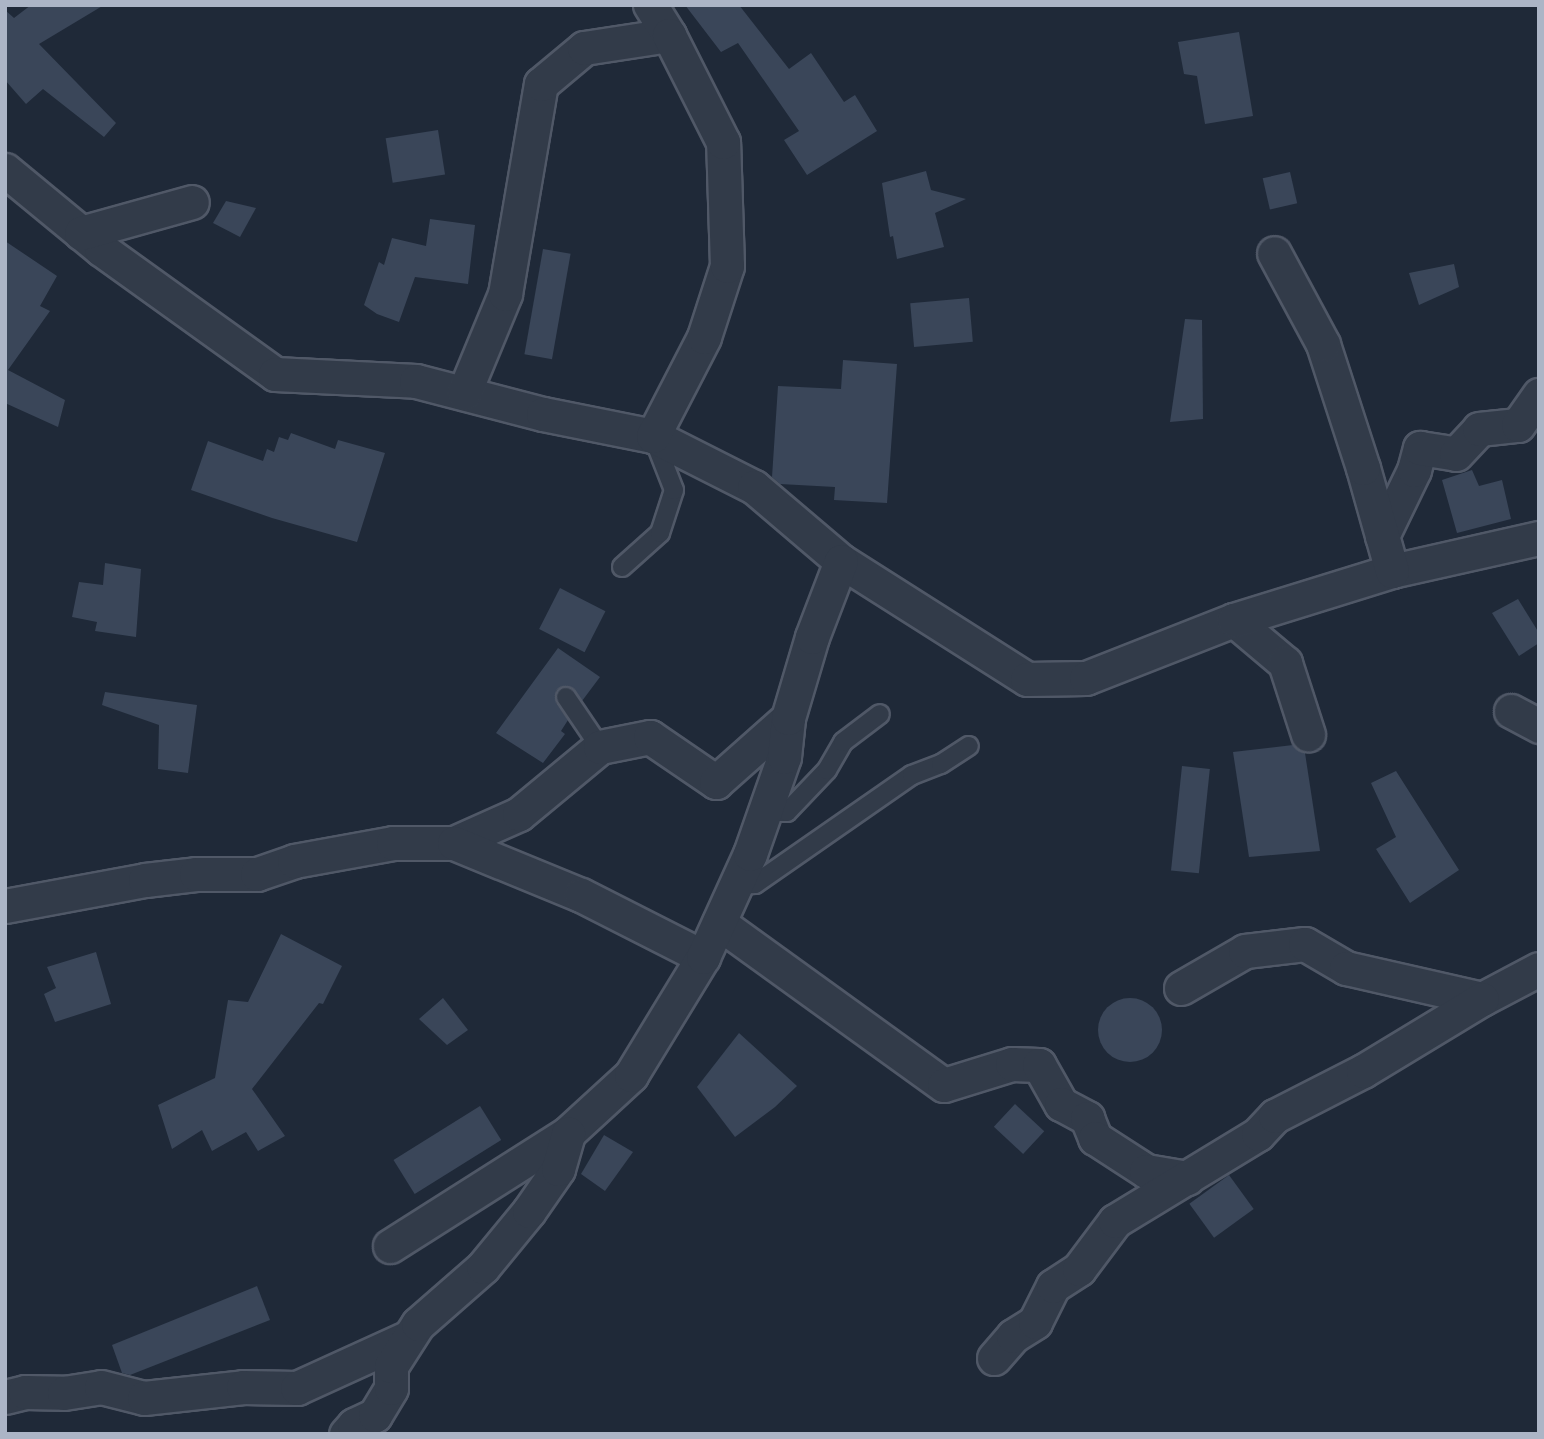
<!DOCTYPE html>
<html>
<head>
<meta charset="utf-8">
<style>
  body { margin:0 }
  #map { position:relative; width:1544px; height:1439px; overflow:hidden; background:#1f2938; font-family:"Work Sans",sans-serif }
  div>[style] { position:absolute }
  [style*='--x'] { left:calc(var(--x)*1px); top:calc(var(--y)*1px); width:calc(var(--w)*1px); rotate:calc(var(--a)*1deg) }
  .building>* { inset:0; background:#3a4659; transform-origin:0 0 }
  .round { border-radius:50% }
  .roads { filter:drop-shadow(2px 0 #505867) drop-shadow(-2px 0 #505867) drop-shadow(0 2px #505867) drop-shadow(0 -2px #505867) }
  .service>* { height:18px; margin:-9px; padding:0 9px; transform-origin:9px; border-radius:9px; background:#323b49 }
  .minor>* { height:33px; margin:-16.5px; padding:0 16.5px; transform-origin:16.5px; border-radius:16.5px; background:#323b49 }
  span { translate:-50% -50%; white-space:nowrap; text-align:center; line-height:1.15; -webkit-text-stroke:6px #18202d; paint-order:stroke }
  .frame { position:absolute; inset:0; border:7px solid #acb5c6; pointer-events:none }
</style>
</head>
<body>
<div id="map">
  <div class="building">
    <i style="clip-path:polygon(31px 5px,104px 5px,39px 44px,116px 123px,104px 137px,43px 89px,26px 104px,5px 80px,5px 10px,14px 18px)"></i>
    <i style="clip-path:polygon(685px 5px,739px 5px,789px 69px,811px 53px,844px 102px,855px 95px,877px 131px,807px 175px,784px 140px,799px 131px,738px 43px,721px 52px)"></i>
    <i style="clip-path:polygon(1239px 32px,1253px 116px,1205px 124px,1197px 76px,1184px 74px,1178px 42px)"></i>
    <i style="left:438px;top:130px;width:45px;height:53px;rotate:81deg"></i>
    <i style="clip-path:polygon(926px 171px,931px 190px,966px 199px,935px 213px,944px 247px,897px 259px,893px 236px,890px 237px,882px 183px)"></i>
    <i style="left:1290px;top:172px;width:32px;height:28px;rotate:77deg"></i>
    <i style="clip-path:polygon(226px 201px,256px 208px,240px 237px,213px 223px)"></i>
    <i style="clip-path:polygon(430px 219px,475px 225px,468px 284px,415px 277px,399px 322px,377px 314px,364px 305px,379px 262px,384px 265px,392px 238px,426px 246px)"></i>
    <i style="clip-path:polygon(5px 241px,57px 276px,40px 306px,50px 311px,8px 370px,65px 400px,58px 427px,5px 403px)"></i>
    <i style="left:543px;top:249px;width:28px;height:107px;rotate:10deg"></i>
    <i style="clip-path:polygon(1454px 264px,1459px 287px,1419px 305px,1409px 273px)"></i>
    <i style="left:969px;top:298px;width:44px;height:59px;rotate:85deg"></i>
    <i style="clip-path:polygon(1185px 319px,1202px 320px,1203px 419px,1170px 422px)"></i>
    <i style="clip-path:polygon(843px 360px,897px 364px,887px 503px,834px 500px,835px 487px,780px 484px,772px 477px,778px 386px,841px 389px)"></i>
    <i style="clip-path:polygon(291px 433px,335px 449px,338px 440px,385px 453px,357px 542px,272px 518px,191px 490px,208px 441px,263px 461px,267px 449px,274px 452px,279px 437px,288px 440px)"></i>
    <i style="clip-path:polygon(1472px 470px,1479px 486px,1502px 480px,1511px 519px,1457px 533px,1442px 480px)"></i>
    <i style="clip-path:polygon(105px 563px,141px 569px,136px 637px,95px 631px,97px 622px,72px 617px,79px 582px,103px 585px)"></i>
    <i style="left:560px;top:588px;width:51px;height:46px;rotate:27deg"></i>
    <i style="clip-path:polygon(1518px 599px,1539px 633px,1539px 643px,1519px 656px,1492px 613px)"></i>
    <i style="clip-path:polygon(558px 648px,600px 677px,582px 701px,570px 687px,560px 687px,556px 691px,556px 703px,568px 720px,561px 731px,565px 734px,543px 763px,496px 733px)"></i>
    <i style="clip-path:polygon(105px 692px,197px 705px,188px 773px,158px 769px,159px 725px,102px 705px)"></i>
    <i style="clip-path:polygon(1293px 745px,1305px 753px,1320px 851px,1249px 857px,1233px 752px)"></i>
    <i style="left:1182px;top:766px;width:28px;height:105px;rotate:6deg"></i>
    <i style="clip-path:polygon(1396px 771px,1459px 870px,1410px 903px,1376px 849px,1396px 837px,1371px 783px)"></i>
    <i style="clip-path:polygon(281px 934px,342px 966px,323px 1004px,319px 1003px,252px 1089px,285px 1136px,258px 1151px,246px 1132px,212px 1151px,202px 1130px,172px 1149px,158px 1105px,215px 1078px,228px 1000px,248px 1002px)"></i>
    <i style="clip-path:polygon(96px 952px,111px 1004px,55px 1022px,44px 994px,56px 988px,47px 967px)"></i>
    <i style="clip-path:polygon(443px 998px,468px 1030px,447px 1045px,419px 1019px)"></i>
    <i class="round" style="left:1098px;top:998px;width:64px;height:64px"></i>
    <i style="clip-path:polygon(739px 1033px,797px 1086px,775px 1107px,735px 1137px,697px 1087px)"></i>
    <i style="left:1015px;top:1104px;width:40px;height:31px;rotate:43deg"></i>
    <i style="left:480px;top:1106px;width:40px;height:102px;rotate:58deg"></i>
    <i style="clip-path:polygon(604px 1135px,633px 1152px,605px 1191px,581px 1174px)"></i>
    <i style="left:1229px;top:1175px;width:42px;height:49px;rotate:54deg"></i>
    <i style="clip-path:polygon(257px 1286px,270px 1320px,130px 1375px,122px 1373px,112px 1345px)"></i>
  </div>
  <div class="roads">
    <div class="service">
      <i style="--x:622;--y:567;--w:51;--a:-41.8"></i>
      <i style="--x:660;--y:533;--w:45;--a:-72"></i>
      <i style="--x:674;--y:490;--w:55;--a:-111.4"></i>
      <i style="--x:566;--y:697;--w:60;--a:55.8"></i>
      <i style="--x:765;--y:812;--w:22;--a:0"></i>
      <i style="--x:787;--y:812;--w:58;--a:-46.4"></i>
      <i style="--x:827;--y:770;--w:32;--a:-60"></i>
      <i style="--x:843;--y:742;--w:46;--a:-37.1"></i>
      <i style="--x:736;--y:885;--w:19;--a:-3"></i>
      <i style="--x:755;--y:884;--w:191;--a:-34.8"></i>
      <i style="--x:912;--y:775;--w:31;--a:-21"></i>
      <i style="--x:941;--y:764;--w:33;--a:-33"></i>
    </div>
    <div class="minor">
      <i style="--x:5;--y:170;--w:124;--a:39.5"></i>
      <i style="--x:101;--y:249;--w:214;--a:35.7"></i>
      <i style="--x:275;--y:374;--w:141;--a:2.8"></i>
      <i style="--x:416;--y:381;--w:131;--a:14.6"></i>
      <i style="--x:543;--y:414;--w:112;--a:11.3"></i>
      <i style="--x:653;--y:436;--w:113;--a:26.8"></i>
      <i style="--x:754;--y:487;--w:114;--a:40.4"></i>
      <i style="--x:841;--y:561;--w:220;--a:32.4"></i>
      <i style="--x:1027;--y:679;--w:59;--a:-1"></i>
      <i style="--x:1086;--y:678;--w:159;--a:-21.4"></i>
      <i style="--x:1234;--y:620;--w:67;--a:40.1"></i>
      <i style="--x:1285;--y:663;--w:75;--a:72.1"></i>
      <i style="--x:81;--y:233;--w:115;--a:-15.6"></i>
      <i style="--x:464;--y:393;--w:107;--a:-67.5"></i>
      <i style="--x:505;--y:294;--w:213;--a:-80.3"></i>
      <i style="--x:541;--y:84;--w:56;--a:-39.9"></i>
      <i style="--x:584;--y:48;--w:86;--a:-8.7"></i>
      <i style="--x:669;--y:35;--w:36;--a:-122"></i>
      <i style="--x:653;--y:436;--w:111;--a:-62.7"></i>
      <i style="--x:704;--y:337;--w:75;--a:-72.1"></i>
      <i style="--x:727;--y:266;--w:124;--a:-91.8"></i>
      <i style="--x:723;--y:142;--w:120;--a:-116.8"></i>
      <i style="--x:1382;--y:536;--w:73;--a:-64.1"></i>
      <i style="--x:1414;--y:470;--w:23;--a:-75"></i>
      <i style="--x:1420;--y:448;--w:36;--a:9"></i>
      <i style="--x:1456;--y:454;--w:34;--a:-47"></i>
      <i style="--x:1479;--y:429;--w:39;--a:-6"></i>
      <i style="--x:1518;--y:425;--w:37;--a:-55"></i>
      <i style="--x:1392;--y:571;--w:151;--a:-12.7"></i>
      <i style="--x:1234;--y:620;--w:165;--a:-17.2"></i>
      <i style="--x:1392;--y:571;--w:107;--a:-105.7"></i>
      <i style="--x:1363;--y:468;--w:130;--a:-107.9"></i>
      <i style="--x:1323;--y:344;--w:103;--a:-118.3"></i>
      <i style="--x:1511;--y:711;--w:32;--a:28"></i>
      <i style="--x:454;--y:843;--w:71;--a:-24"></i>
      <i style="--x:519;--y:814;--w:105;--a:-39.6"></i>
      <i style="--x:600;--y:747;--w:51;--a:-11.3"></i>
      <i style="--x:650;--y:737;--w:80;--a:34.3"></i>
      <i style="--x:716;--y:782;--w:96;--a:-41.6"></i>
      <i style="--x:5;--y:906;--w:142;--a:-10.5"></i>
      <i style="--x:145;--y:880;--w:51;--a:-6.7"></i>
      <i style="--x:196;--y:874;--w:61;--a:0"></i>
      <i style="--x:257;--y:874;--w:39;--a:-19"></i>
      <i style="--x:294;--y:861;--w:101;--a:-10.3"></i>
      <i style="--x:393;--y:843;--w:61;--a:0"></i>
      <i style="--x:454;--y:843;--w:137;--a:22.3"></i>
      <i style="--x:581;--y:895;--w:137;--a:26.9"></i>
      <i style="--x:719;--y:923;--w:277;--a:35.8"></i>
      <i style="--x:944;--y:1085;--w:71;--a:-17.2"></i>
      <i style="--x:1012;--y:1064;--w:27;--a:2"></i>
      <i style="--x:1039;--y:1065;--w:45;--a:60.6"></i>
      <i style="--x:1061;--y:1104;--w:30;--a:28"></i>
      <i style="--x:1087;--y:1118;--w:22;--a:68"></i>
      <i style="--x:1095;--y:1138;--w:61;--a:32.9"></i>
      <i style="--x:1146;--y:1171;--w:42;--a:9.7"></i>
      <i style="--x:1181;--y:988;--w:74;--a:-30"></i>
      <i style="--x:1245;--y:951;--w:60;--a:-6.7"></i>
      <i style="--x:1305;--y:944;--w:48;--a:30.3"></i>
      <i style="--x:1346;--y:968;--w:139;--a:12.8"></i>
      <i style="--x:1482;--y:999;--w:64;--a:-27.8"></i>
      <i style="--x:390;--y:1246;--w:211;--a:-32.4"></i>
      <i style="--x:568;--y:1133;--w:86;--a:-42.6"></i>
      <i style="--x:631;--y:1075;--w:138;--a:-58.6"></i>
      <i style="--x:703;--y:957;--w:113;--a:-65.5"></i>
      <i style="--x:750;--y:854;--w:103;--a:-70.7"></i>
      <i style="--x:784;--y:757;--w:39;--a:-84"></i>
      <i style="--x:788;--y:718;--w:84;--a:-73.5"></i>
      <i style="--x:812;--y:637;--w:81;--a:-69.1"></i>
      <i style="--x:994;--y:1358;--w:29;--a:-49"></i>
      <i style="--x:1013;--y:1336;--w:26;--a:-32"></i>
      <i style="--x:1035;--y:1322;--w:40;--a:-63.4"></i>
      <i style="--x:1053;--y:1286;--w:31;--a:-33"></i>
      <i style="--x:1079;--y:1269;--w:60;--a:-53.1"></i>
      <i style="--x:1115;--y:1221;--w:167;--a:-31.3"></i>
      <i style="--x:1258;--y:1134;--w:25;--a:-47"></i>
      <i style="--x:1275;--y:1116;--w:99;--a:-27.1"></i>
      <i style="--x:1363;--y:1071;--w:139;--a:-31.2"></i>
      <i style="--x:5;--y:1397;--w:21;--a:-14"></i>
      <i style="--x:25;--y:1392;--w:39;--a:1"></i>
      <i style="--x:64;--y:1393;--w:37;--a:-9"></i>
      <i style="--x:101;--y:1387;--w:44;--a:14.3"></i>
      <i style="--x:144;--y:1398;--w:100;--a:-6.3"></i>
      <i style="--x:243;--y:1387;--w:54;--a:1.1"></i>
      <i style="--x:297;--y:1388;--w:123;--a:-24.5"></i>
      <i style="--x:346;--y:1434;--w:12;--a:-48"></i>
      <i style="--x:354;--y:1425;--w:23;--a:-25"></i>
      <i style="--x:375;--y:1415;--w:31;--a:-59"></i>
      <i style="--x:391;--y:1388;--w:22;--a:-90"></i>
      <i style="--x:391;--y:1366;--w:50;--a:-57.3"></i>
      <i style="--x:418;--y:1324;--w:86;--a:-41.2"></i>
      <i style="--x:483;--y:1267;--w:72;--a:-50.6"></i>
      <i style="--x:529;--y:1211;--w:51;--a:-55.4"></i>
      <i style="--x:558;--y:1169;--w:37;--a:-74"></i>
    </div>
  </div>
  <div class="frame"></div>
</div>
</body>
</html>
